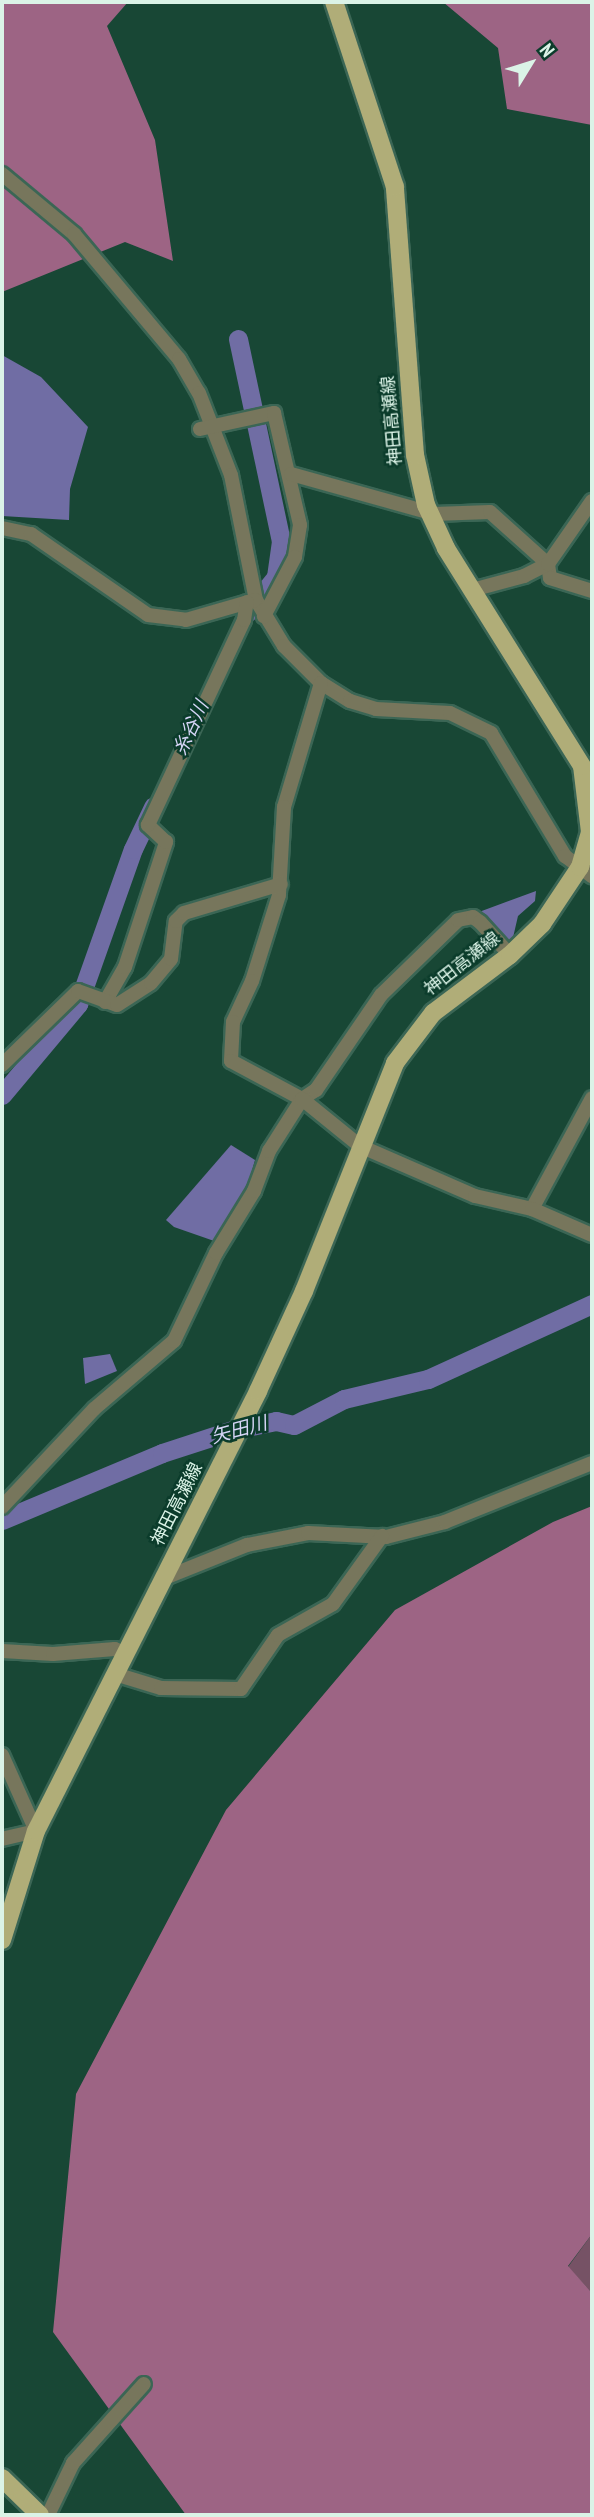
<!DOCTYPE html>
<html>
<head>
<meta charset="utf-8">
<style>
  body { margin:0 }
  #map { position:relative; width:594px; height:2517px; overflow:hidden; background:#184735; font-family:"PT Sans Narrow","Noto Sans JP",sans-serif }
  div>[style] { position:absolute }
  [style*='--x'] { left:calc(var(--x)*1px); top:calc(var(--y)*1px); width:calc(var(--w)*1px); rotate:calc(var(--a)*1deg) }
  .green>* { inset:0; background:#765265 }
  .forest>* { inset:0; background:#9d6484 }
  .water>* { inset:0; background:#706da4 }
  .river>* { height:19px; margin:-9.5px; padding:0 9.5px; transform-origin:9.5px; border-radius:9.5px; background:#706da4 }
  .roads { filter:drop-shadow(2px 0 #3b6655) drop-shadow(-2px 0 #3b6655) drop-shadow(0 2px #3b6655) drop-shadow(0 -2px #3b6655) }
  .minor>* { height:14px; margin:-7px; padding:0 7px; transform-origin:7px; border-radius:7px; background:#77765c }
  .major>* { height:18px; margin:-9px; padding:0 9px; transform-origin:9px; border-radius:9px; background:#b0ad78 }
  span { translate:-50% -50%; white-space:nowrap; text-align:center; line-height:1.15; -webkit-text-stroke:5px #0b3c2b; paint-order:stroke }
  .street-label { font-size:18px; color:#dbf3e7 }
  .water-label { font-size:19px; color:#d5d5f6; font-style:italic }
  .frame { position:absolute; inset:0; border:4px solid #dbf3e7; pointer-events:none }
  .north { position:absolute; left:496px; top:28px; width:70px; height:70px; -webkit-text-stroke:5px #0b3c2b; paint-order:stroke; rotate:52deg; font-size:19px; font-weight:700; line-height:28px; text-align:center; color:#dbf3e7 }
  .north::after { content:''; display:block; margin:auto; width:24px; height:32px; background:#dbf3e7; clip-path:polygon(50% 0,100% 100%,50% 72%,0 100%) }
</style>
</head>
<body>
<div id="map">
  <div class="green">
    <i style="clip-path:polygon(592px 2234px,592px 2293px,568px 2267px)"></i>
  </div>
  <div class="forest">
    <i style="clip-path:polygon(2px 2px,128px 2px,107px 26px,155px 140px,173px 261px,125px 242px,2px 292px)"></i>
    <i style="clip-path:polygon(443px 2px,592px 2px,592px 125px,507px 109px,498px 48px)"></i>
    <i style="clip-path:polygon(592px 1506px,592px 2234px,568px 2266px,592px 2293px,592px 2515px,186px 2515px,53px 2332px,76px 2094px,226px 1810px,395px 1610px,553px 1522px)"></i>
  </div>
  <div class="water">
    <i style="clip-path:polygon(2px 355px,41px 377px,88px 427px,70px 489px,69px 520px,2px 516px)"></i>
    <i style="clip-path:polygon(536px 891px,535px 901px,518px 916px,512px 942px,502px 940px,479px 912px)"></i>
    <i style="clip-path:polygon(231px 1145px,255px 1160px,247px 1189px,217px 1242px,174px 1227px,166px 1220px)"></i>
    <i style="clip-path:polygon(110px 1354px,117px 1371px,85px 1384px,83px 1358px)"></i>
  </div>
  <div class="river">
    <i style="--x:238;--y:339;--w:207;--a:78"></i>
    <i style="--x:281;--y:541;--w:36;--a:98"></i>
    <i style="--x:276;--y:577;--w:46;--a:128.9"></i>
    <i style="--x:2;--y:1095;--w:119;--a:-50.1"></i>
    <i style="--x:78;--y:1004;--w:164;--a:-70.5"></i>
    <i style="--x:133;--y:849;--w:47;--a:-64.5"></i>
    <i style="--x:2;--y:1520;--w:173;--a:-22.7"></i>
    <i style="--x:162;--y:1453;--w:78;--a:-18"></i>
    <i style="--x:236;--y:1429;--w:41;--a:-11.3"></i>
    <i style="--x:276;--y:1421;--w:18;--a:13"></i>
    <i style="--x:294;--y:1425;--w:56;--a:-27.5"></i>
    <i style="--x:344;--y:1399;--w:86;--a:-13.4"></i>
    <i style="--x:428;--y:1379;--w:180;--a:-24.6"></i>
  </div>
  <div class="roads">
    <div class="minor">
      <i style="--x:2;--y:174;--w:94;--a:39.8"></i>
      <i style="--x:74;--y:234;--w:163;--a:50"></i>
      <i style="--x:179;--y:359;--w:39;--a:60"></i>
      <i style="--x:199;--y:393;--w:88;--a:68.7"></i>
      <i style="--x:231;--y:475;--w:127;--a:78.7"></i>
      <i style="--x:256;--y:600;--w:54;--a:58.7"></i>
      <i style="--x:284;--y:646;--w:52;--a:45"></i>
      <i style="--x:321;--y:683;--w:34;--a:32"></i>
      <i style="--x:350;--y:701;--w:27;--a:17"></i>
      <i style="--x:376;--y:709;--w:74;--a:3.1"></i>
      <i style="--x:450;--y:713;--w:46;--a:26"></i>
      <i style="--x:491;--y:733;--w:144;--a:59"></i>
      <i style="--x:565;--y:856;--w:34;--a:37"></i>
      <i style="--x:200;--y:429;--w:76;--a:-12.2"></i>
      <i style="--x:274;--y:413;--w:115;--a:76.9"></i>
      <i style="--x:300;--y:525;--w:32;--a:99"></i>
      <i style="--x:295;--y:557;--w:67;--a:117.7"></i>
      <i style="--x:291;--y:474;--w:148;--a:15.6"></i>
      <i style="--x:434;--y:514;--w:56;--a:-2"></i>
      <i style="--x:490;--y:512;--w:78;--a:41.9"></i>
      <i style="--x:548;--y:564;--w:14;--a:82"></i>
      <i style="--x:550;--y:578;--w:44;--a:17.2"></i>
      <i style="--x:2;--y:528;--w:30;--a:12"></i>
      <i style="--x:31;--y:534;--w:142;--a:34.7"></i>
      <i style="--x:148;--y:615;--w:38;--a:7"></i>
      <i style="--x:186;--y:620;--w:72;--a:-16.2"></i>
      <i style="--x:472;--y:590;--w:54;--a:-15.1"></i>
      <i style="--x:524;--y:576;--w:27;--a:-27"></i>
      <i style="--x:548;--y:564;--w:77;--a:-55.1"></i>
      <i style="--x:321;--y:683;--w:129;--a:106.6"></i>
      <i style="--x:284;--y:807;--w:88;--a:93.3"></i>
      <i style="--x:279;--y:895;--w:90;--a:107.4"></i>
      <i style="--x:252;--y:981;--w:45;--a:114.9"></i>
      <i style="--x:233;--y:1022;--w:39;--a:93"></i>
      <i style="--x:231;--y:1061;--w:81;--a:28.2"></i>
      <i style="--x:302;--y:1099;--w:17;--a:-33"></i>
      <i style="--x:316;--y:1090;--w:115;--a:-55.6"></i>
      <i style="--x:381;--y:995;--w:107;--a:-44.2"></i>
      <i style="--x:458;--y:920;--w:15;--a:-11"></i>
      <i style="--x:473;--y:917;--w:9;--a:36"></i>
      <i style="--x:480;--y:922;--w:45;--a:47.7"></i>
      <i style="--x:105;--y:1002;--w:40;--a:-60.3"></i>
      <i style="--x:125;--y:967;--w:132;--a:-71.8"></i>
      <i style="--x:166;--y:842;--w:25;--a:-137"></i>
      <i style="--x:148;--y:825;--w:226;--a:-64.9"></i>
      <i style="--x:244;--y:620;--w:18;--a:-81"></i>
      <i style="--x:2;--y:1065;--w:106;--a:-44.2"></i>
      <i style="--x:78;--y:991;--w:41;--a:19.7"></i>
      <i style="--x:117;--y:1005;--w:40;--a:-32.9"></i>
      <i style="--x:151;--y:983;--w:31;--a:-50"></i>
      <i style="--x:171;--y:959;--w:38;--a:-83"></i>
      <i style="--x:176;--y:921;--w:11;--a:-45"></i>
      <i style="--x:184;--y:913;--w:101;--a:-16.6"></i>
      <i style="--x:532;--y:1209;--w:126;--a:-61.6"></i>
      <i style="--x:2;--y:1507;--w:134;--a:-46.8"></i>
      <i style="--x:94;--y:1409;--w:105;--a:-40.4"></i>
      <i style="--x:174;--y:1341;--w:98;--a:-64.5"></i>
      <i style="--x:216;--y:1253;--w:73;--a:-58.5"></i>
      <i style="--x:254;--y:1191;--w:43;--a:-69.4"></i>
      <i style="--x:269;--y:1151;--w:62;--a:-57.6"></i>
      <i style="--x:302;--y:1099;--w:75;--a:39"></i>
      <i style="--x:360;--y:1146;--w:125;--a:23.5"></i>
      <i style="--x:475;--y:1196;--w:58;--a:12.8"></i>
      <i style="--x:532;--y:1209;--w:65;--a:23.4"></i>
      <i style="--x:162;--y:1579;--w:92;--a:-21.8"></i>
      <i style="--x:247;--y:1545;--w:62;--a:-11.1"></i>
      <i style="--x:308;--y:1533;--w:78;--a:2.9"></i>
      <i style="--x:386;--y:1537;--w:61;--a:-14.3"></i>
      <i style="--x:445;--y:1522;--w:158;--a:-21.9"></i>
      <i style="--x:2;--y:1651;--w:51;--a:3.4"></i>
      <i style="--x:53;--y:1654;--w:62;--a:-4.6"></i>
      <i style="--x:115;--y:1649;--w:11;--a:27"></i>
      <i style="--x:115;--y:1674;--w:48;--a:16.9"></i>
      <i style="--x:161;--y:1688;--w:80;--a:0.7"></i>
      <i style="--x:241;--y:1689;--w:65;--a:-55.6"></i>
      <i style="--x:278;--y:1635;--w:63;--a:-29.4"></i>
      <i style="--x:333;--y:1604;--w:84;--a:-54.2"></i>
      <i style="--x:2;--y:1755;--w:83;--a:65.9"></i>
      <i style="--x:36;--y:1831;--w:35;--a:167"></i>
      <i style="--x:48;--y:2515;--w:58;--a:-64.3"></i>
      <i style="--x:73;--y:2463;--w:106;--a:-48.1"></i>
    </div>
    <div class="major">
      <i style="--x:2;--y:1940;--w:114;--a:-72.7"></i>
      <i style="--x:36;--y:1831;--w:493;--a:-63.2"></i>
      <i style="--x:258;--y:1391;--w:110;--a:-65.3"></i>
      <i style="--x:304;--y:1291;--w:245;--a:-68.2"></i>
      <i style="--x:395;--y:1063;--w:63;--a:-52.8"></i>
      <i style="--x:433;--y:1013;--w:96;--a:-37"></i>
      <i style="--x:510;--y:955;--w:45;--a:-44.1"></i>
      <i style="--x:542;--y:924;--w:69;--a:-56.3"></i>
      <i style="--x:580;--y:867;--w:36;--a:-74"></i>
      <i style="--x:590;--y:832;--w:66;--a:-96.9"></i>
      <i style="--x:582;--y:766;--w:257;--a:-122"></i>
      <i style="--x:446;--y:548;--w:47;--a:-114.9"></i>
      <i style="--x:426;--y:505;--w:51;--a:-102.4"></i>
      <i style="--x:415;--y:455;--w:269;--a:-94.3"></i>
      <i style="--x:395;--y:187;--w:195;--a:-108.2"></i>
      <i style="--x:2;--y:2478;--w:53;--a:44.2"></i>
    </div>
  </div>
  <div class="street-label">
    <span style="left:392px;top:421px;rotate:-95deg">神田高瀬線</span>
    <span style="left:462px;top:964px;rotate:-38deg">神田高瀬線</span>
    <span style="left:177px;top:1504px;rotate:-63deg">神田高瀬線</span>
  </div>
  <div class="water-label">
    <span style="left:191px;top:728px;rotate:-65deg">糸谷川</span>
    <span style="left:239px;top:1430px;rotate:-15deg">矢田川</span>
  </div>
  <div class="frame"></div>
  <div class="north">N</div>
</div>
</body>
</html>
